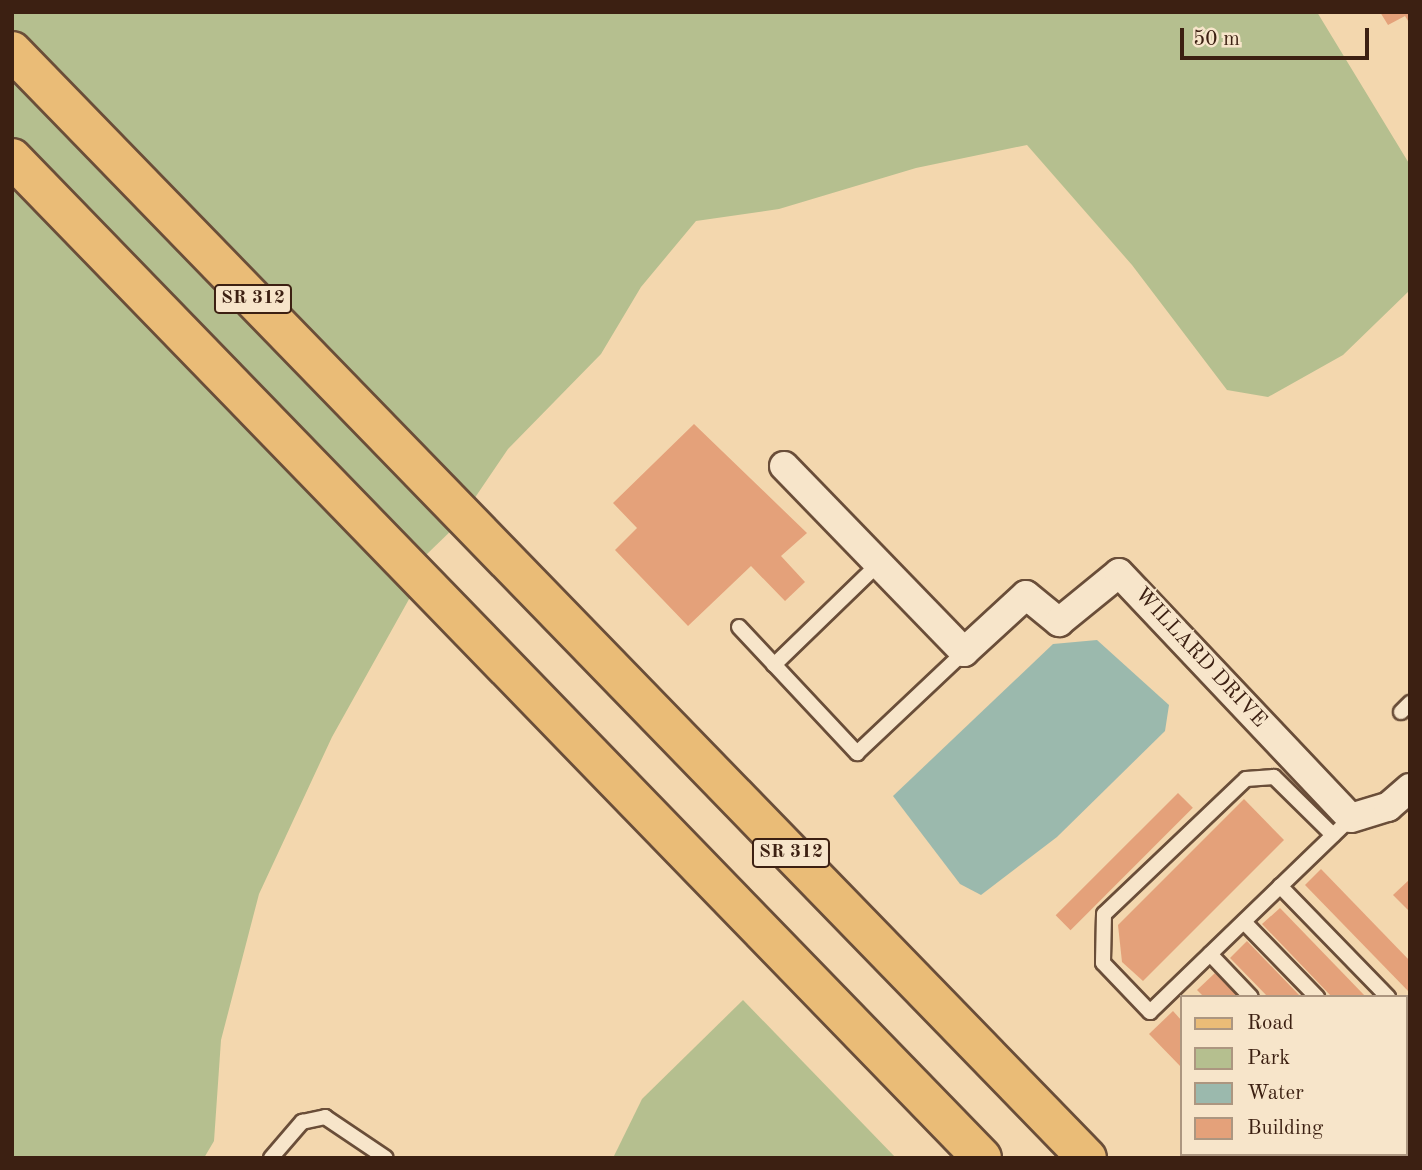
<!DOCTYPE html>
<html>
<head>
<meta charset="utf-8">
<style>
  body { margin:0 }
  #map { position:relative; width:1422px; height:1170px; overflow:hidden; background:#f3d7ae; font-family:"Old Standard TT",serif }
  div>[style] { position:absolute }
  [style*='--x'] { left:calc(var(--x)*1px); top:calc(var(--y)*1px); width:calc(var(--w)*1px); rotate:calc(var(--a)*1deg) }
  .green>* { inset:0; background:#b5bf8f; transform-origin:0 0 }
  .water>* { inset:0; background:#9bb9ad }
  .building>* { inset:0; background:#e4a17a; transform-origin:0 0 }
  .roads { filter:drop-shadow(2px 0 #6a4e39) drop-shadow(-2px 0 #6a4e39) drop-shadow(0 2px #6a4e39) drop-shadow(0 -2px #6a4e39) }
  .service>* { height:14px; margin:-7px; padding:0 7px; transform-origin:7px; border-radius:7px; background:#f7e5ca }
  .minor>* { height:28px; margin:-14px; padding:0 14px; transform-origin:14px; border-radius:14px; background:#f7e5ca }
  .primary>* { height:38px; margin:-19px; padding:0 19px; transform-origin:19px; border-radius:19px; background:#eabc77 }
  span { translate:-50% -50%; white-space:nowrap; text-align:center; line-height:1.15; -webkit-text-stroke:6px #f7e5ca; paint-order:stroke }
  .shield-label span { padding:2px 5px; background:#f7e5ca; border:2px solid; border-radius:5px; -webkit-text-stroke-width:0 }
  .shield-label { font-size:19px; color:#3c2012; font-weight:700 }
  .street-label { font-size:21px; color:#3c2012 }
  .frame { position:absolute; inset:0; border:14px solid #3c2012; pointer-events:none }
  .legend { position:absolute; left:1180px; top:995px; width:228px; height:161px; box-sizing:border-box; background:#f7e5ca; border:2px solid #ac9680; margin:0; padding:9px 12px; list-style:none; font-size:21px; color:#3c2012 }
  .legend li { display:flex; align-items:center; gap:14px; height:35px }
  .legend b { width:35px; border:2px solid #ac9680 }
  .scale { position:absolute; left:1180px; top:28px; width:189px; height:32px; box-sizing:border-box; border:4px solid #3c2012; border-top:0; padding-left:9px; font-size:21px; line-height:24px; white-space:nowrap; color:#3c2012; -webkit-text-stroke:5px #f7e5ca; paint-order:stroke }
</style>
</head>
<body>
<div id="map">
  <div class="green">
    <i style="clip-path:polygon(12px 12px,1317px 12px,1410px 165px,1410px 290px,1343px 355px,1268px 397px,1227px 390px,1132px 265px,1027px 145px,916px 168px,779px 209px,696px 221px,641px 287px,601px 354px,508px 449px,472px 502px,12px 30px)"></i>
    <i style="left:12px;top:72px;width:635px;height:65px;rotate:46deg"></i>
    <i style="clip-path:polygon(12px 179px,413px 592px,332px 737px,259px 894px,221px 1040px,214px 1141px,204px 1158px,12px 1158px)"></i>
    <i style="clip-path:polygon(743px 1000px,896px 1158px,613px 1158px,642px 1099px)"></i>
  </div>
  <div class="water">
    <i style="clip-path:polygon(1097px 640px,1169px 705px,1165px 731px,1057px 837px,981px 895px,960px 884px,893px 796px,1053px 644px)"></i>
  </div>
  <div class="building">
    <i style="clip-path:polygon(1380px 12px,1410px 12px,1410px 24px,1405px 16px,1388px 25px)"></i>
    <i style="clip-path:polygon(694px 424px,807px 533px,781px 556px,805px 582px,785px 601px,751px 566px,688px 626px,615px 550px,637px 528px,613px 503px)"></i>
    <i style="left:1178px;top:793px;width:21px;height:173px;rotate:45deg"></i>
    <i style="clip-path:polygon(1244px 799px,1284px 840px,1143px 981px,1122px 962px,1118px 925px)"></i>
    <i style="clip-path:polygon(1321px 869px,1410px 961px,1410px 993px,1305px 885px)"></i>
    <i style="clip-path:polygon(1410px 879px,1410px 912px,1393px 895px)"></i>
    <i style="clip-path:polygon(1280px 908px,1366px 997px,1332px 997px,1262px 924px)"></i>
    <i style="clip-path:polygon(1247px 941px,1301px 997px,1268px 997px,1230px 958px)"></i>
    <i style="clip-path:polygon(1215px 973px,1238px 997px,1204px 997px,1197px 990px)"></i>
    <i style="clip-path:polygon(1173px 1011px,1182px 1021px,1182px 1068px,1149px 1034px)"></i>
    <i style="clip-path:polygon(1406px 1038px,1410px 1042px,1410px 1077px,1406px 1073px)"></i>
    <i style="clip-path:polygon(1406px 1106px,1410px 1110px,1410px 1143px,1406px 1140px)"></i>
    <i style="left:1266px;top:1154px;width:46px;height:5px"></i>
    <i style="clip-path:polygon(1356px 1154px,1390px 1154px,1394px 1158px,1360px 1158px)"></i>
  </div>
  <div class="roads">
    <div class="service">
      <i style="--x:739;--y:627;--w:173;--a:46.9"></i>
      <i style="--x:857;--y:753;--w:147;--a:-43.3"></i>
      <i style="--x:774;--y:665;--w:142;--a:-44.1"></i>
      <i style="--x:1401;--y:712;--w:13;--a:-45"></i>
      <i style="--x:1333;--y:835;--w:83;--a:-135.5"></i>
      <i style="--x:1274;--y:777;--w:28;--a:176"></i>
      <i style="--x:1246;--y:779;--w:196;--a:136.4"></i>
      <i style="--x:1104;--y:914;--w:49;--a:91.2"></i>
      <i style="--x:1103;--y:963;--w:68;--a:46.2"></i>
      <i style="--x:1150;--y:1012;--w:279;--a:-44"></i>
      <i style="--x:1280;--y:886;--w:155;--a:45.8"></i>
      <i style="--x:1244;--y:922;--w:105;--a:45.8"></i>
      <i style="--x:1210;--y:954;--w:59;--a:46.4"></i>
      <i style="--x:1406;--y:1015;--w:6;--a:45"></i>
      <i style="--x:1406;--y:1089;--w:6;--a:45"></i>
      <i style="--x:1328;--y:1154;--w:6;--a:45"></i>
      <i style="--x:1404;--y:1154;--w:6;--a:45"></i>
      <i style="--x:271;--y:1158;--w:48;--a:-49.3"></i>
      <i style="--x:302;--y:1122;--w:24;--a:-12"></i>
      <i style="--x:325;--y:1117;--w:73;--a:33.9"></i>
    </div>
    <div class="minor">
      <i style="--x:784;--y:466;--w:259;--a:45.9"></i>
      <i style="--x:964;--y:652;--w:84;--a:-42.6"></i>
      <i style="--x:1026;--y:595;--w:43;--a:39.3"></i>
      <i style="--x:1059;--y:622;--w:77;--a:-39.2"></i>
      <i style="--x:1119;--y:573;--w:337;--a:46.6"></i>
      <i style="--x:1351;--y:818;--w:39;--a:-17"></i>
      <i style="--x:1388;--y:807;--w:29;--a:-41"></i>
    </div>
    <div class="primary">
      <i style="--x:12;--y:51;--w:1543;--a:45.84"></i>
      <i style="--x:12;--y:158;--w:1393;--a:45.87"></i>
    </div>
  </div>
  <div class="shield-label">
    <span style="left:253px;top:299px">SR 312</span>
    <span style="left:791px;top:853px">SR 312</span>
  </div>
  <div class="street-label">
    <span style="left:1200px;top:658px;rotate:47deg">WILLARD DRIVE</span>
  </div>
  <div class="frame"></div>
  <ul class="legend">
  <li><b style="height:9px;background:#eabc77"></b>Road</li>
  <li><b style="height:19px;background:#b5bf8f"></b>Park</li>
  <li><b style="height:19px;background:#9bb9ad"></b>Water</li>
  <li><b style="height:19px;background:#e4a17a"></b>Building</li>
  </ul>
  <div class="scale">50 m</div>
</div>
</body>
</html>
